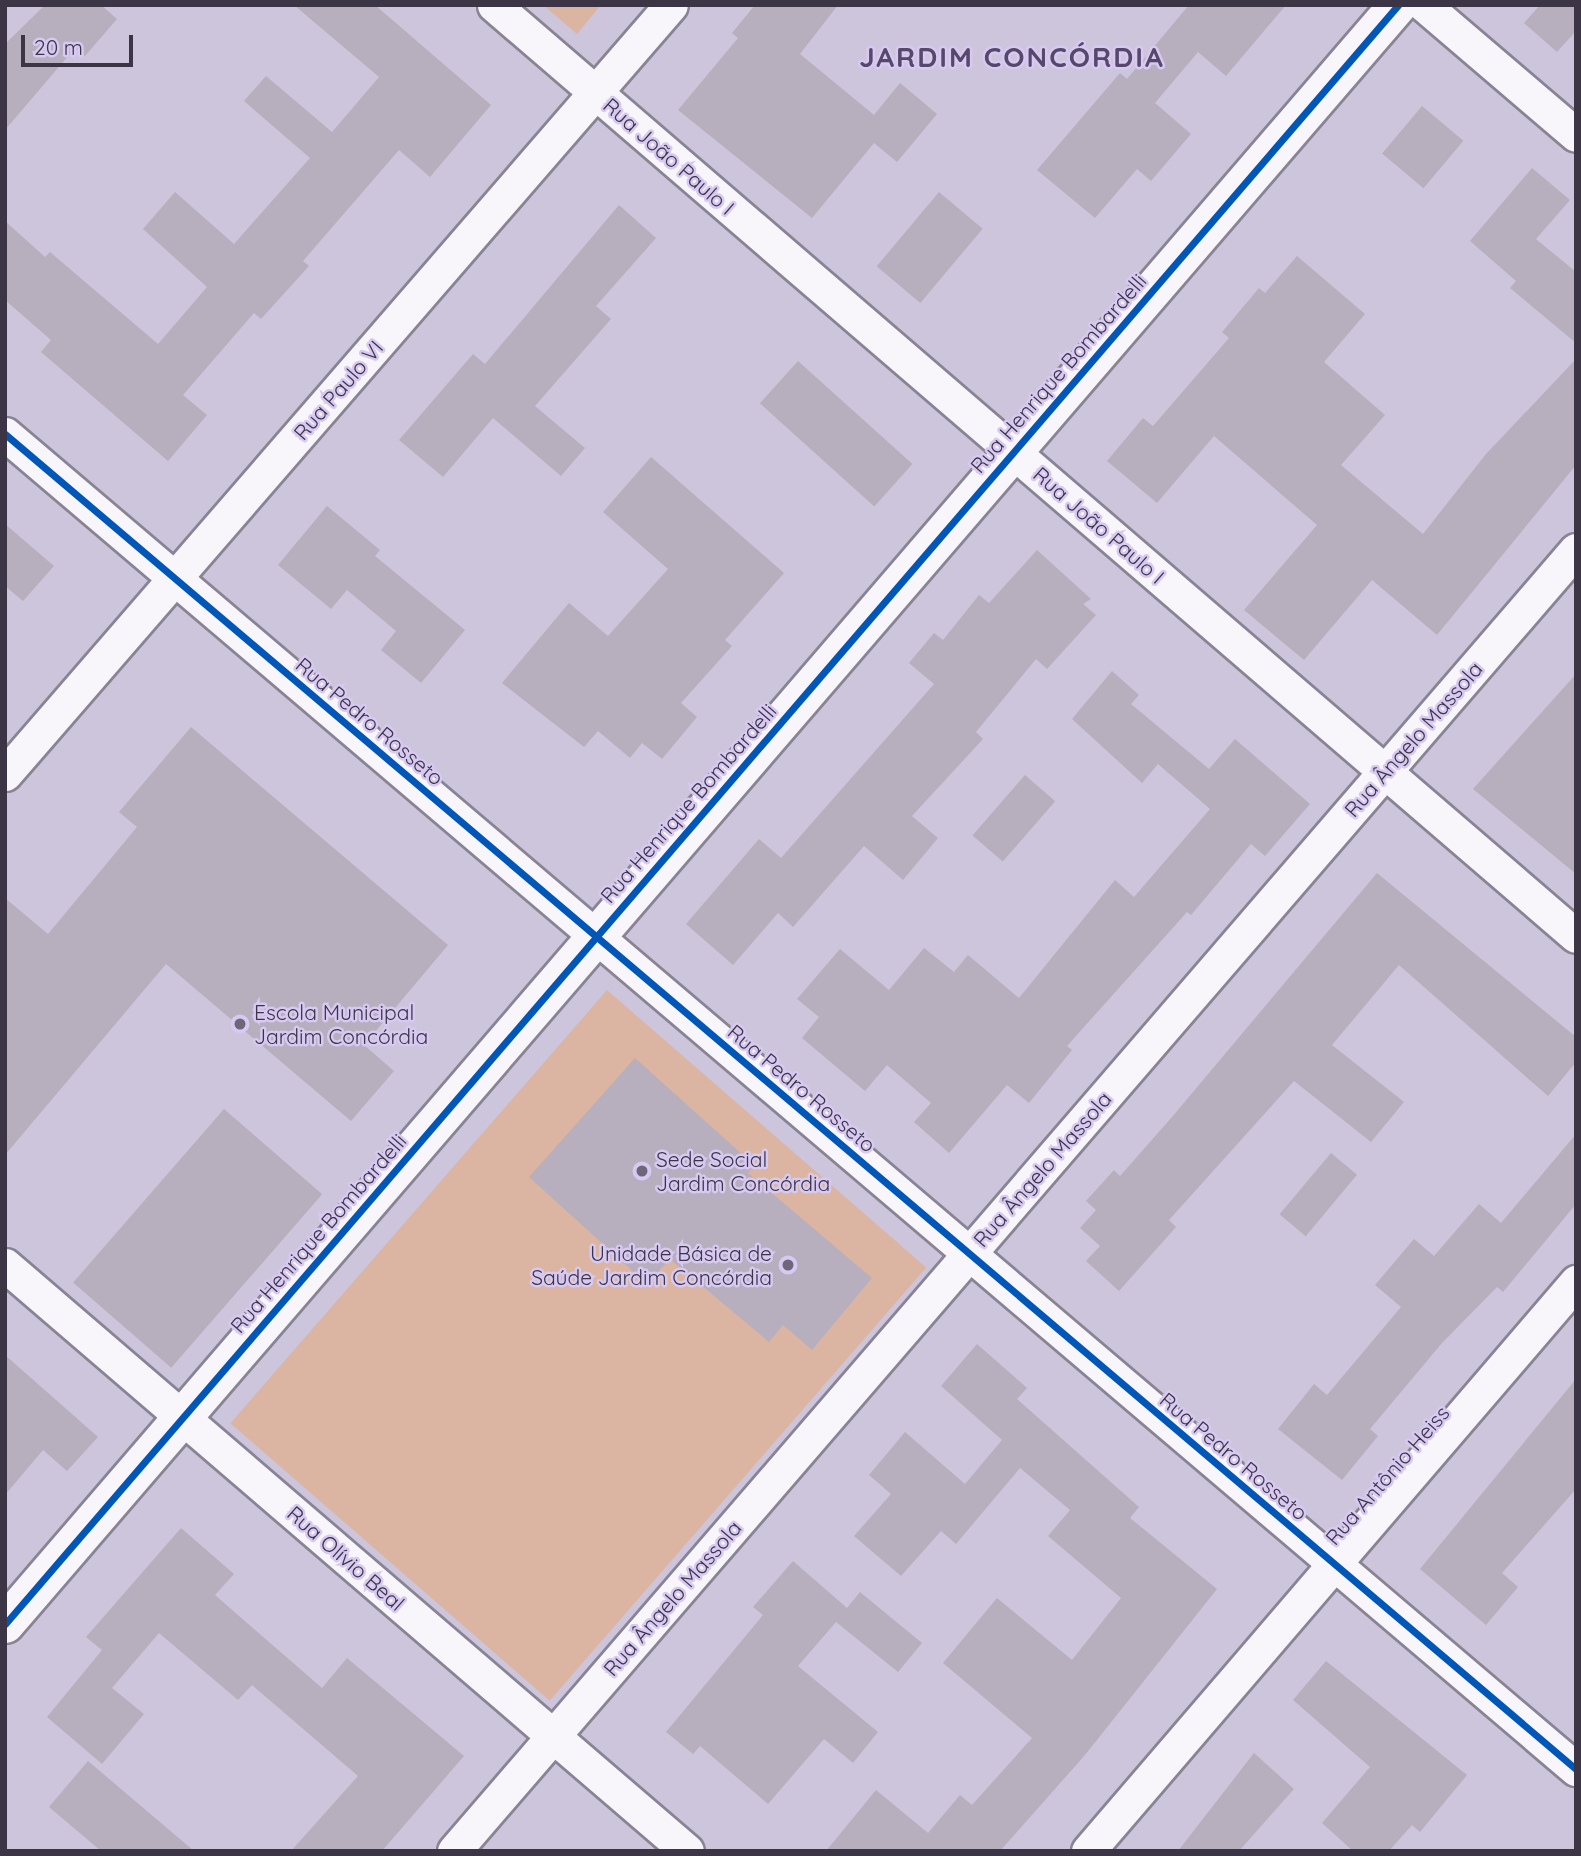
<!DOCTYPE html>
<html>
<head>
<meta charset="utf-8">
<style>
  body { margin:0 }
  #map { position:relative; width:1581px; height:1856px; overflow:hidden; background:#cdc5db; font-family:Quicksand,sans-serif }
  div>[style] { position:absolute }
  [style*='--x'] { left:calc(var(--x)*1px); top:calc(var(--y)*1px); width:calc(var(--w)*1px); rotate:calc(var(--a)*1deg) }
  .green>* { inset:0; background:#dbb5a2; transform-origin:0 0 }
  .building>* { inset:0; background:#b7aebe; transform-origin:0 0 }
  .roads { filter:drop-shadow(2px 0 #898494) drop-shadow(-2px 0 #898494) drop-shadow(0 2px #898494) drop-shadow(0 -2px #898494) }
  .street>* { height:33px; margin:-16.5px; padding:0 16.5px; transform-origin:16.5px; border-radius:16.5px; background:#f8f6fa }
  .secondary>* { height:38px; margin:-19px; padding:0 19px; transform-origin:19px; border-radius:19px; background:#f8f6fa }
  .cycleway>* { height:7px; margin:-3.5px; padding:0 3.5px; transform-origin:3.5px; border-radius:3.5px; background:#0057b8 }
  .dots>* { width:19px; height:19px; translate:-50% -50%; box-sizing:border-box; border:4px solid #d7c9f1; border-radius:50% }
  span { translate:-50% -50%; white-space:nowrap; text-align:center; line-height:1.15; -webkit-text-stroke:5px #d7c9f1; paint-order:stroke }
  .street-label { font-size:21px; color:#3b3545 }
  .poi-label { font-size:21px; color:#3b3545 }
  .left { translate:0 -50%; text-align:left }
  .right { translate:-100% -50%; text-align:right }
  .district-label { font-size:28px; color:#55486a; font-weight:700; letter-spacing:2px }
  .frame { position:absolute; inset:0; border:7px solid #3b3545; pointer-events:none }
  .scale { position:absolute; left:21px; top:35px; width:112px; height:32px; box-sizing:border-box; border:4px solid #3b3545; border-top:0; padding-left:9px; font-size:21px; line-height:24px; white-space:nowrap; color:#3b3545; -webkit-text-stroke:5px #d7c9f1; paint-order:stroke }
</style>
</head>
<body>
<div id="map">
  <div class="green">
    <i style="clip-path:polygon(543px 5px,601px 5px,577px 34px)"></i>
    <i style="left:607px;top:990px;width:423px;height:574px;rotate:41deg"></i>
  </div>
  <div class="building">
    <i style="clip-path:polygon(45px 5px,101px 5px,117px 19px,85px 56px,75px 48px,5px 130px,5px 44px)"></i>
    <i style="clip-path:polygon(294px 5px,375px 5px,491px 105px,430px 177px,399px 150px,303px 261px,309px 266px,261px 319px,254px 313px,183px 395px,207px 415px,168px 461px,41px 352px,51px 340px,5px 300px,5px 221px,45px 257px,50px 252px,158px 344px,207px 287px,143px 229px,175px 192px,234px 244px,310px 158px,244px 101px,266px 76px,332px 132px,379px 77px)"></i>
    <i style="clip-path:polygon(755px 5px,838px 5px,800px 54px,874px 115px,900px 83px,937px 114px,897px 162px,874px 143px,812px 218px,678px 110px,738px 38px,732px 33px)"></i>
    <i style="clip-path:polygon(1189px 5px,1286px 5px,1226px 76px,1198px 52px,1155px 103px,1191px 134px,1151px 181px,1137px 169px,1095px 218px,1037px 170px,1120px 73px,1127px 79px)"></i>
    <i style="clip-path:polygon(1540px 5px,1576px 5px,1576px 31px,1557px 52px,1524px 23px)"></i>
    <i style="left:1422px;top:106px;width:54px;height:62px;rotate:40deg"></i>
    <i style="clip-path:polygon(1532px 168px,1570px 200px,1536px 239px,1576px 272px,1576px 343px,1510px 288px,1516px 281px,1470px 241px)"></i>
    <i style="left:939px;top:192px;width:57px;height:97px;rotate:40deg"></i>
    <i style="clip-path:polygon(619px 205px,656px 238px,596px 306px,611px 319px,535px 406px,585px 448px,561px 476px,493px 418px,443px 477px,399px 440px,473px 354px,485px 364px)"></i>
    <i style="clip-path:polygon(1297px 256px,1365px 314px,1324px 362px,1385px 415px,1341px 465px,1423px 534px,1486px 454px,1576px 359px,1576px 465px,1437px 635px,1372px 580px,1304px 660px,1244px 610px,1317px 525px,1214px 436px,1157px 503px,1107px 461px,1143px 418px,1153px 426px,1229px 338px,1222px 332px,1259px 288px,1265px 293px)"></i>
    <i style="left:798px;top:361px;width:154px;height:57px;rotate:42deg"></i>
    <i style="clip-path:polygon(651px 457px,784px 573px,725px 640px,732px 646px,681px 703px,697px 717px,662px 759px,642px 743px,630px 758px,598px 731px,584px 747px,502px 683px,569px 603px,608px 636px,668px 569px,603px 512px)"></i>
    <i style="clip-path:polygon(327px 506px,380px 550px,375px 556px,465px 630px,421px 683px,381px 650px,396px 631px,347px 590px,331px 609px,278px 565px)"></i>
    <i style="clip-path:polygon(5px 524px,54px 566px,23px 601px,5px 586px)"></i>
    <i style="clip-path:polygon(1037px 550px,1091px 599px,1083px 604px,1096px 615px,1047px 669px,1036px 659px,976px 732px,983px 739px,912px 816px,938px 838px,903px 880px,864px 846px,793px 927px,778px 913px,733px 965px,686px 924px,759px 839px,781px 858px,934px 684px,909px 663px,934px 633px,943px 640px,979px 595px,989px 603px)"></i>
    <i style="clip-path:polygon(1112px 671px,1139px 695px,1131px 704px,1209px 769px,1235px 739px,1310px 804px,1265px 856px,1251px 844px,1191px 915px,1187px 912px,1067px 1046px,1072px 1050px,1029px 1103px,1007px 1085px,949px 1153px,914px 1122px,931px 1103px,887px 1065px,865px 1091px,802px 1038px,819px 1017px,797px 999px,840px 949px,889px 990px,924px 948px,954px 972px,968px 955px,1019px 998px,1115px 880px,1134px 897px,1210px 809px,1158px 764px,1142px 783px,1072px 719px)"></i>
    <i style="clip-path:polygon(1576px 674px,1576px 874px,1473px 789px)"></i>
    <i style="clip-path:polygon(191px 727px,448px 945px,364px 1045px,394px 1071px,351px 1121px,166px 964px,5px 1155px,5px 898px,48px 934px,137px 827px,119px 812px)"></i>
    <i style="left:1025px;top:775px;width:40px;height:80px;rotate:41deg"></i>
    <i style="clip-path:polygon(1377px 873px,1576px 1037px,1576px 1062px,1548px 1096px,1399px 965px,1332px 1045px,1404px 1102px,1371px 1142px,1294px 1081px,1169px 1220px,1176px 1227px,1119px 1291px,1086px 1261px,1100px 1246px,1080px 1228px,1096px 1210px,1086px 1201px,1114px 1170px,1120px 1176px,1172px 1117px)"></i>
    <i style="clip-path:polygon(635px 1058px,754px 1165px,748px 1173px,872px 1278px,812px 1350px,783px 1325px,769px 1342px,670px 1259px,647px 1284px,529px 1177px)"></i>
    <i style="left:224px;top:1109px;width:130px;height:230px;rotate:41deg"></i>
    <i style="clip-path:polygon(1576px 1134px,1576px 1204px,1503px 1292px,1497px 1287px,1442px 1343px,1370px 1429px,1378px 1436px,1342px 1480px,1278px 1429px,1314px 1384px,1327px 1395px,1401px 1307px,1375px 1285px,1414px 1239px,1434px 1256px,1479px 1204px,1501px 1223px)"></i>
    <i style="left:1331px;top:1153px;width:34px;height:80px;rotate:40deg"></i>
    <i style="clip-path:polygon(977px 1344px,1027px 1388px,1017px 1399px,1139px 1507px,1130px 1518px,1217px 1589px,1085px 1755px,1000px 1851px,826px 1851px,876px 1790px,928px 1833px,960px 1795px,972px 1805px,1032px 1738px,943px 1663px,997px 1598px,1072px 1660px,1121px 1598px,1048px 1536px,1070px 1510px,1020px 1468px,956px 1544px,941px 1531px,901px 1576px,854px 1536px,891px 1494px,869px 1475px,905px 1432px,965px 1484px,1002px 1440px,941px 1386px)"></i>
    <i style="clip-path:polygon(5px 1355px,98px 1437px,67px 1471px,43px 1450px,5px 1495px)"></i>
    <i style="clip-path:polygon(1576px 1379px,1576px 1489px,1502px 1573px,1518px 1587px,1486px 1625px,1420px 1569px)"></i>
    <i style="clip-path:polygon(181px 1528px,234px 1574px,215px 1595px,322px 1688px,347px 1658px,464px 1756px,382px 1851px,291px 1851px,358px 1776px,252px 1685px,238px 1700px,159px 1633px,112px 1688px,144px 1714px,102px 1764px,47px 1717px,102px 1650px,86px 1637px)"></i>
    <i style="clip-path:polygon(793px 1561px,847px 1608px,860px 1592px,922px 1643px,898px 1672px,836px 1622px,798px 1666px,878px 1732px,853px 1763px,824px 1739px,768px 1804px,700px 1746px,693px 1754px,666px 1732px,763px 1615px,753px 1607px)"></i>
    <i style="clip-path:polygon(1326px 1661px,1467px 1775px,1420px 1832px,1412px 1825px,1389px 1851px,1353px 1851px,1322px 1823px,1370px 1767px,1293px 1700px)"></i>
    <i style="clip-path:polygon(1254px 1753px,1294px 1789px,1239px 1851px,1178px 1851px)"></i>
    <i style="clip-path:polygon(88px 1761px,194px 1851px,101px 1851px,49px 1807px)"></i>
  </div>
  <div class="roads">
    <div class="street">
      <i style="--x:494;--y:5;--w:1427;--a:40.71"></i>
      <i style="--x:1424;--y:5;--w:200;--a:40.5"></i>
      <i style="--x:5;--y:434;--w:2062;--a:40.36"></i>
      <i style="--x:5;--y:774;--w:1017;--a:-49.11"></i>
      <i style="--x:5;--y:1265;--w:899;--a:40.67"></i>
      <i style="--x:454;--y:1851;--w:1718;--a:-49.23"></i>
      <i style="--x:1088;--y:1851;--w:750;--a:-49.38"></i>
    </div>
    <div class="secondary">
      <i style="--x:5;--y:1624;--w:2136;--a:-49.29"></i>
    </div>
  </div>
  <div class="cycleway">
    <i style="--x:5;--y:434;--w:2062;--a:40.36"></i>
    <i style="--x:5;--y:1624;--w:2136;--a:-49.29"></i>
  </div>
  <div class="dots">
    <i style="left:240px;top:1024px;background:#6e677a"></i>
    <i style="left:642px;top:1171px;background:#6e677a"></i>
    <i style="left:788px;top:1265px;background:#6e677a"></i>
  </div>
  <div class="street-label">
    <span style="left:669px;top:156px;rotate:41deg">Rua João Paulo I</span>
    <span style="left:1058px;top:373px;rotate:-49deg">Rua Henrique Bombardelli</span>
    <span style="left:338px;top:390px;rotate:-49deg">Rua Paulo VI</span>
    <span style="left:1099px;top:525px;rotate:41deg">Rua João Paulo I</span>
    <span style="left:370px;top:721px;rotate:40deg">Rua Pedro Rosseto</span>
    <span style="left:1413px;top:739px;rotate:-49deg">Rua Ângelo Massola</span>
    <span style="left:688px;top:803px;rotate:-49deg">Rua Henrique Bombardelli</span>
    <span style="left:802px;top:1088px;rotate:40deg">Rua Pedro Rosseto</span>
    <span style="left:1042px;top:1169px;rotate:-49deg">Rua Ângelo Massola</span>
    <span style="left:318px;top:1233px;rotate:-49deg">Rua Henrique Bombardelli</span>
    <span style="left:1234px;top:1456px;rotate:40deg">Rua Pedro Rosseto</span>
    <span style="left:1387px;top:1475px;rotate:-49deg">Rua Antônio Heiss</span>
    <span style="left:346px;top:1558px;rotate:41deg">Rua Olívio Beal</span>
    <span style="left:672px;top:1598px;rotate:-49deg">Rua Ângelo Massola</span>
  </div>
  <div class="poi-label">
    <span class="left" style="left:254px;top:1024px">Escola Municipal<br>Jardim Concórdia</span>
    <span class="left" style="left:656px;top:1171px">Sede Social<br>Jardim Concórdia</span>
    <span class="right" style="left:772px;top:1265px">Unidade Básica de<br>Saúde Jardim Concórdia</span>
  </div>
  <div class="district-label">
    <span style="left:1012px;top:57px">JARDIM CONCÓRDIA</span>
  </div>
  <div class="frame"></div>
  <div class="scale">20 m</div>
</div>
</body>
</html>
